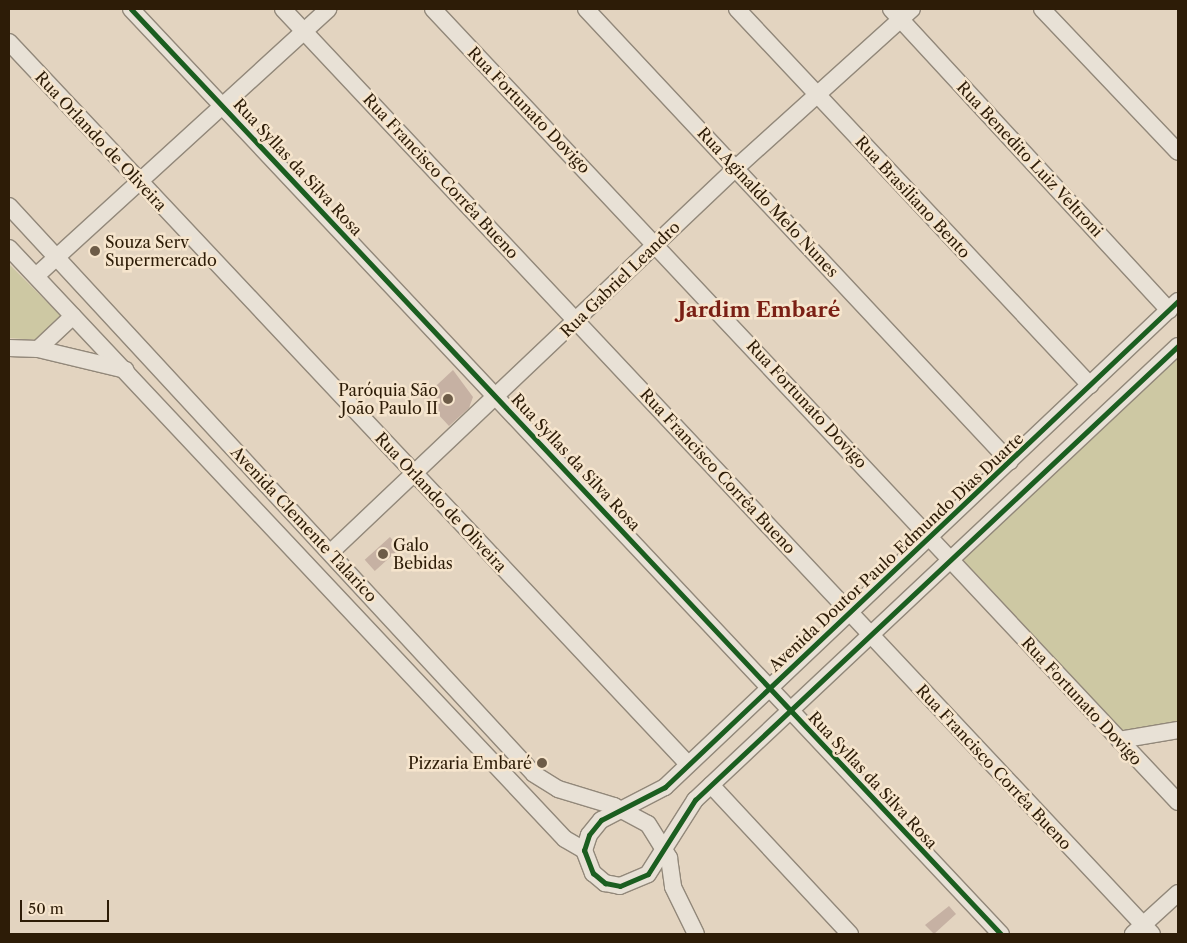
<!DOCTYPE html>
<html>
<head>
<meta charset="utf-8">
<style>
  body { margin:0 }
  #map { position:relative; width:1187px; height:943px; overflow:hidden; background:#e3d4c0; font-family:"Libre Caslon Text",serif }
  div>[style] { position:absolute }
  [style*='--x'] { left:calc(var(--x)*1px); top:calc(var(--y)*1px); width:calc(var(--w)*1px); rotate:calc(var(--a)*1deg) }
  .green>* { inset:0; background:#cdc8a3 }
  .building>* { inset:0; background:#c6b1a3; transform-origin:0 0 }
  .roads { filter:drop-shadow(1px 0 #92887a) drop-shadow(-1px 0 #92887a) drop-shadow(0 1px #92887a) drop-shadow(0 -1px #92887a) }
  .minor>* { height:16px; margin:-8px; padding:0 8px; transform-origin:8px; border-radius:8px; background:#e8e1d6 }
  .cycleway>* { height:5px; margin:-2.5px; padding:0 2.5px; transform-origin:2.5px; border-radius:2.5px; background:#1b5e20 }
  .dots>* { width:14px; height:14px; translate:-50% -50%; box-sizing:border-box; border:2px solid #f6e5cd; border-radius:50% }
  span { translate:-50% -50%; white-space:nowrap; text-align:center; line-height:1.15; -webkit-text-stroke:5px #f6e5cd; paint-order:stroke }
  .street-label { font-size:16px; color:#2d1c07 }
  .poi-label { font-size:16px; color:#2d1c07 }
  .left { translate:0 -50%; text-align:left }
  .right { translate:-100% -50%; text-align:right }
  .district-label { font-size:21px; color:#7a1f14; font-weight:700 }
  .frame { position:absolute; inset:0; border:10px solid #2d1c07; pointer-events:none }
  .scale { position:absolute; left:20px; top:900px; width:89px; height:22px; box-sizing:border-box; border:2px solid #2d1c07; border-top:0; padding-left:6px; font-size:15px; line-height:18px; white-space:nowrap; color:#2d1c07; -webkit-text-stroke:4px #f6e5cd; paint-order:stroke }
</style>
</head>
<body>
<div id="map">
  <div class="green">
    <i style="clip-path:polygon(9px 264px,62px 317px,40px 340px,9px 338px)"></i>
    <i style="clip-path:polygon(1178px 352px,1178px 725px,1138px 733px,1121px 731px,961px 559px)"></i>
  </div>
  <div class="building">
    <i style="clip-path:polygon(453px 370px,473px 397px,469px 408px,449px 426px,423px 398px)"></i>
    <i style="left:390px;top:537px;width:15px;height:34px;rotate:48deg"></i>
    <i style="clip-path:polygon(949px 906px,956px 914px,934px 934px,925px 925px)"></i>
  </div>
  <div class="roads">
    <div class="minor">
      <i style="--x:131;--y:9;--w:1270;--a:46.76"></i>
      <i style="--x:283;--y:9;--w:1269;--a:46.79"></i>
      <i style="--x:433;--y:9;--w:1088;--a:46.79"></i>
      <i style="--x:586;--y:9;--w:620;--a:46.89"></i>
      <i style="--x:737;--y:9;--w:516;--a:46.81"></i>
      <i style="--x:891;--y:9;--w:410;--a:47.3"></i>
      <i style="--x:1042;--y:9;--w:197;--a:46.4"></i>
      <i style="--x:9;--y:42;--w:991;--a:46.76"></i>
      <i style="--x:9;--y:206;--w:773;--a:47.25"></i>
      <i style="--x:534;--y:774;--w:28;--a:32"></i>
      <i style="--x:558;--y:789;--w:59;--a:16.9"></i>
      <i style="--x:614;--y:806;--w:38;--a:28"></i>
      <i style="--x:648;--y:824;--w:40;--a:58"></i>
      <i style="--x:669;--y:858;--w:29;--a:82"></i>
      <i style="--x:673;--y:887;--w:52;--a:63.9"></i>
      <i style="--x:9;--y:248;--w:811;--a:46.75"></i>
      <i style="--x:565;--y:839;--w:22;--a:30"></i>
      <i style="--x:36;--y:276;--w:396;--a:-42.4"></i>
      <i style="--x:1178;--y:301;--w:707;--a:136.55"></i>
      <i style="--x:665;--y:787;--w:72;--a:152.7"></i>
      <i style="--x:601;--y:820;--w:19;--a:129"></i>
      <i style="--x:589;--y:835;--w:16;--a:108"></i>
      <i style="--x:584;--y:850;--w:25;--a:69"></i>
      <i style="--x:593;--y:873;--w:16;--a:40"></i>
      <i style="--x:605;--y:883;--w:15;--a:11"></i>
      <i style="--x:620;--y:886;--w:30;--a:-23"></i>
      <i style="--x:648;--y:874;--w:88;--a:-57.6"></i>
      <i style="--x:695;--y:800;--w:663;--a:-43.23"></i>
      <i style="--x:9;--y:348;--w:29;--a:2"></i>
      <i style="--x:38;--y:349;--w:90;--a:13.4"></i>
      <i style="--x:38;--y:349;--w:48;--a:-43.3"></i>
      <i style="--x:331;--y:552;--w:558;--a:-43.48"></i>
      <i style="--x:736;--y:168;--w:237;--a:-42.1"></i>
      <i style="--x:1119;--y:740;--w:60;--a:-9.6"></i>
      <i style="--x:711;--y:785;--w:204;--a:47"></i>
      <i style="--x:1133;--y:934;--w:61;--a:-42.3"></i>
    </div>
  </div>
  <div class="cycleway">
    <i style="--x:131;--y:9;--w:1270;--a:46.76"></i>
    <i style="--x:1178;--y:301;--w:707;--a:136.55"></i>
    <i style="--x:665;--y:787;--w:72;--a:152.7"></i>
    <i style="--x:601;--y:820;--w:19;--a:129"></i>
    <i style="--x:589;--y:835;--w:16;--a:108"></i>
    <i style="--x:584;--y:850;--w:25;--a:69"></i>
    <i style="--x:593;--y:873;--w:16;--a:40"></i>
    <i style="--x:605;--y:883;--w:15;--a:11"></i>
    <i style="--x:620;--y:886;--w:30;--a:-23"></i>
    <i style="--x:648;--y:874;--w:88;--a:-57.6"></i>
    <i style="--x:695;--y:800;--w:663;--a:-43.23"></i>
  </div>
  <div class="dots">
    <i style="left:95px;top:251px;background:#6d5c48"></i>
    <i style="left:448px;top:399px;background:#6d5c48"></i>
    <i style="left:383px;top:554px;background:#6d5c48"></i>
    <i style="left:542px;top:763px;background:#6d5c48"></i>
  </div>
  <div class="street-label">
    <span style="left:529px;top:110px;rotate:46deg">Rua Fortunato Dovigo</span>
    <span style="left:101px;top:141px;rotate:47deg">Rua Orlando de Oliveira</span>
    <span style="left:1030px;top:159px;rotate:47deg">Rua Benedito Luiz Veltroni</span>
    <span style="left:298px;top:167px;rotate:47deg">Rua Syllas da Silva Rosa</span>
    <span style="left:441px;top:176px;rotate:47deg">Rua Francisco Corrêa Bueno</span>
    <span style="left:913px;top:197px;rotate:47deg">Rua Brasiliano Bento</span>
    <span style="left:768px;top:202px;rotate:47deg">Rua Aginaldo Melo Nunes</span>
    <span style="left:620px;top:279px;rotate:-44deg">Rua Gabriel Leandro</span>
    <span style="left:807px;top:404px;rotate:47deg">Rua Fortunato Dovigo</span>
    <span style="left:576px;top:462px;rotate:47deg">Rua Syllas da Silva Rosa</span>
    <span style="left:718px;top:471px;rotate:47deg">Rua Francisco Corrêa Bueno</span>
    <span style="left:441px;top:502px;rotate:47deg">Rua Orlando de Oliveira</span>
    <span style="left:304px;top:524px;rotate:47deg">Avenida Clemente Talarico</span>
    <span style="left:896px;top:552px;rotate:-43deg">Avenida Doutor Paulo Edmundo Dias Duarte</span>
    <span style="left:1082px;top:701px;rotate:47deg">Rua Fortunato Dovigo</span>
    <span style="left:994px;top:767px;rotate:47deg">Rua Francisco Corrêa Bueno</span>
    <span style="left:873px;top:780px;rotate:47deg">Rua Syllas da Silva Rosa</span>
  </div>
  <div class="poi-label">
    <span class="left" style="left:105px;top:251px">Souza Serv<br>Supermercado</span>
    <span class="right" style="left:438px;top:399px">Paróquia São<br>João Paulo II</span>
    <span class="left" style="left:393px;top:554px">Galo<br>Bebidas</span>
    <span class="right" style="left:532px;top:763px">Pizzaria Embaré</span>
  </div>
  <div class="district-label">
    <span style="left:759px;top:310px">Jardim Embaré</span>
  </div>
  <div class="frame"></div>
  <div class="scale">50 m</div>
</div>
</body>
</html>
